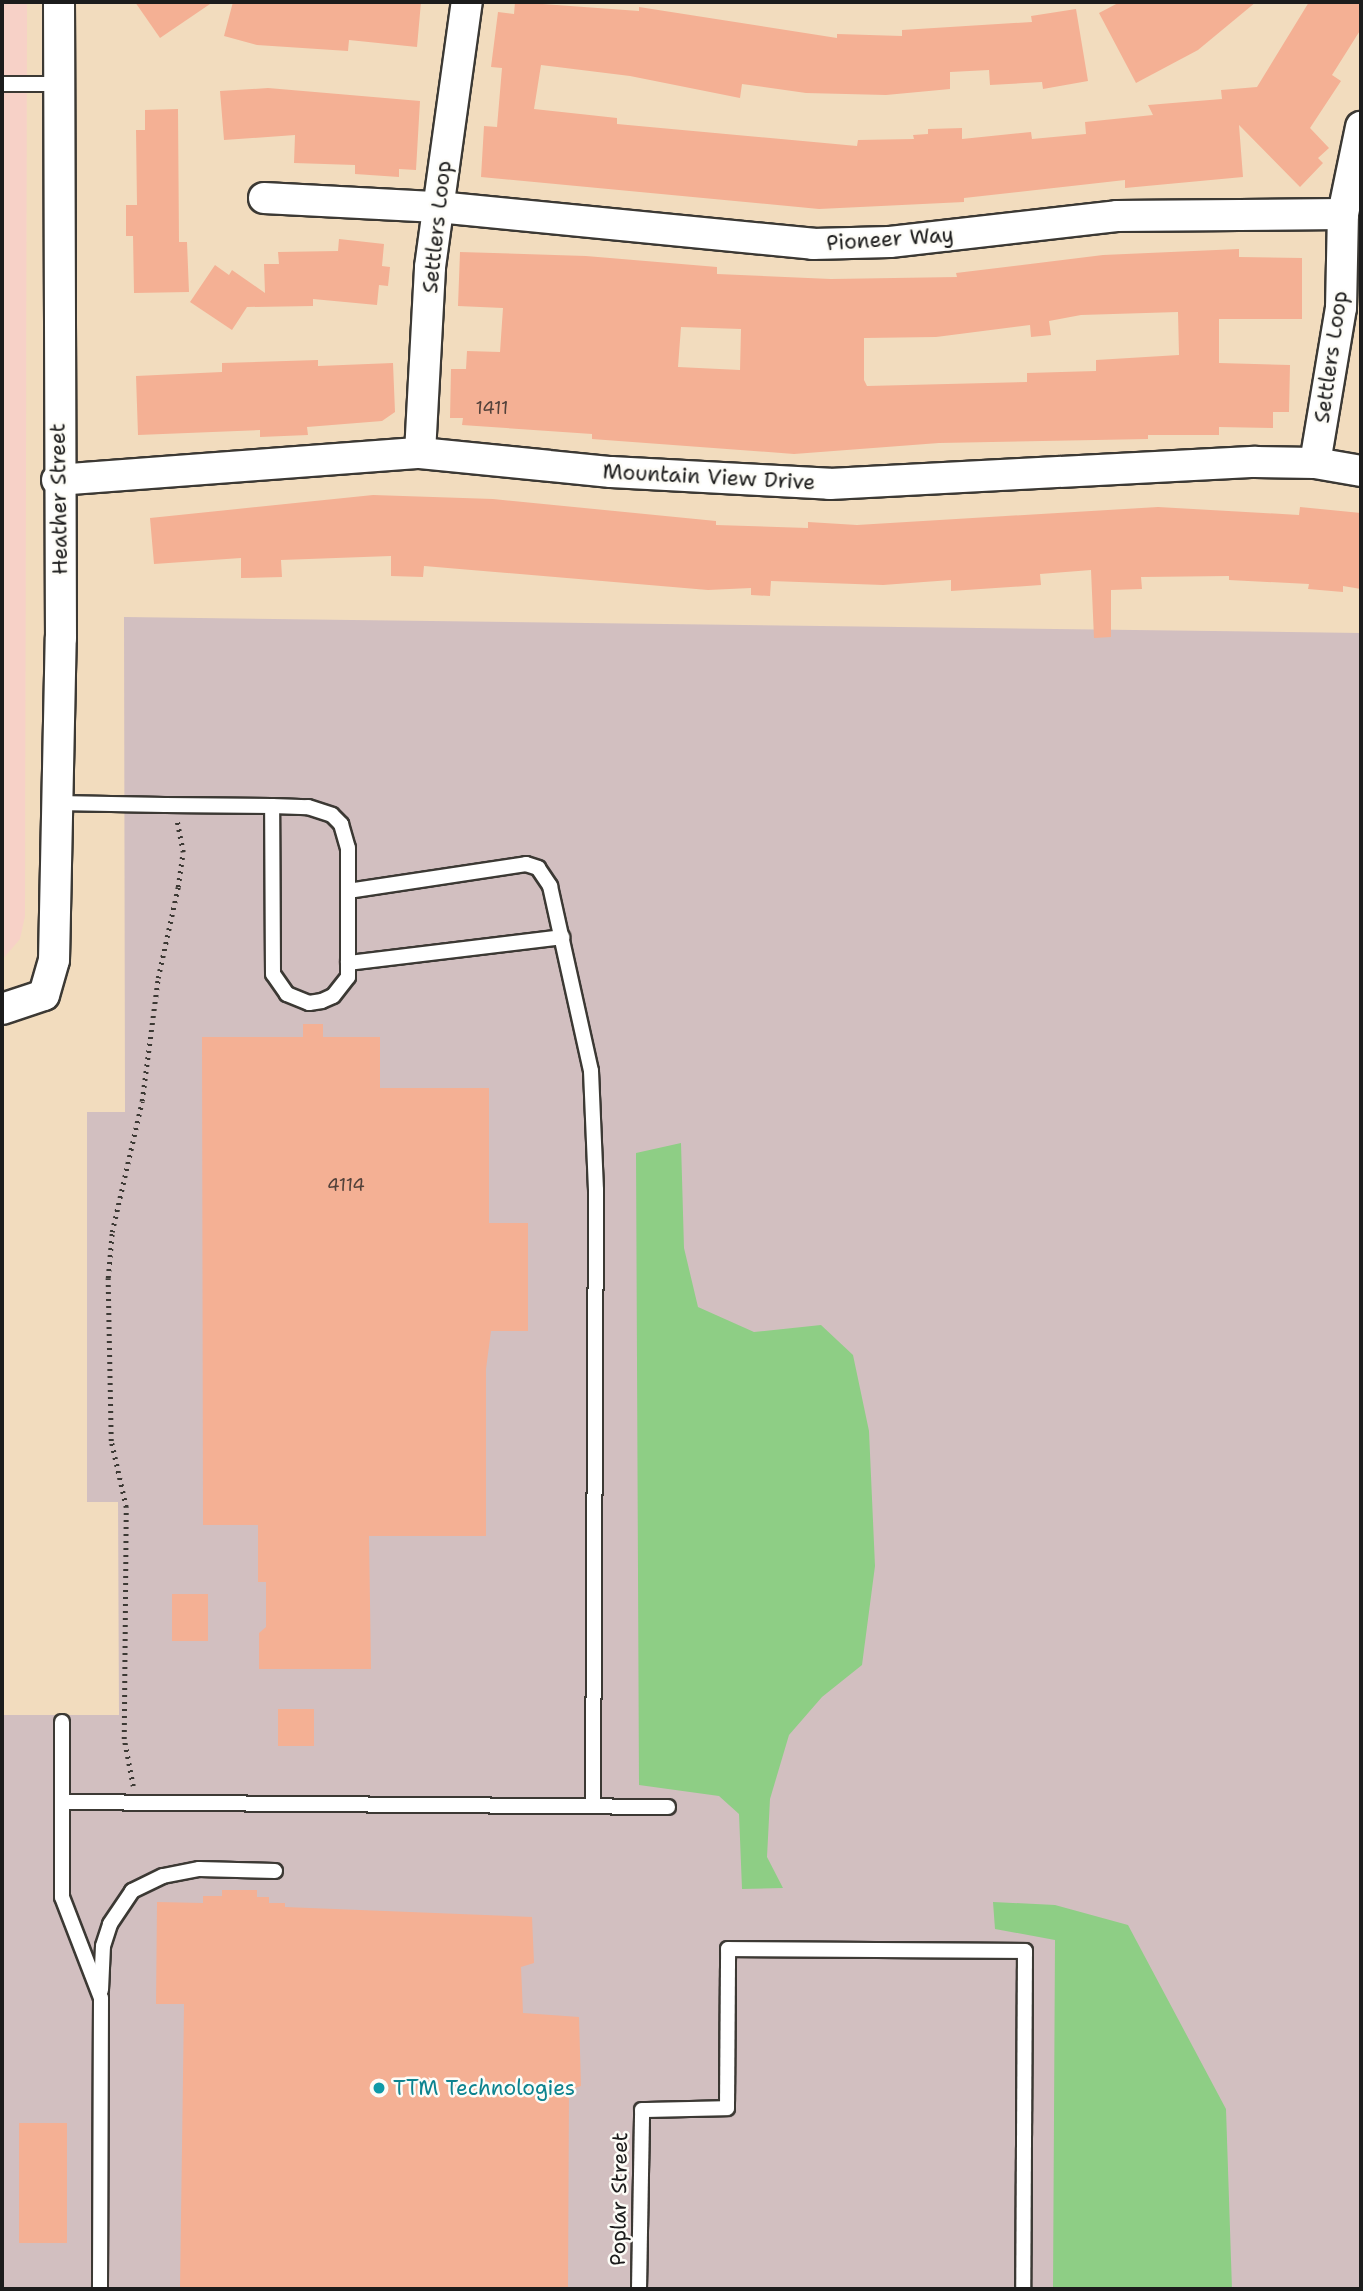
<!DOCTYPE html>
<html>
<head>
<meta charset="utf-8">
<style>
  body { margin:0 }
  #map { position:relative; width:1363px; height:2291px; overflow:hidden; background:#f2dcbe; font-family:"Shantell Sans",sans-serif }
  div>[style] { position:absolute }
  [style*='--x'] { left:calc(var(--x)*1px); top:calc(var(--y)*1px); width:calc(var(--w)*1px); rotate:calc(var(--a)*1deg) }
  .built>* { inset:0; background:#f7d1c7 }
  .industrial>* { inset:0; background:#d2bfc0 }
  .green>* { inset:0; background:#8ece85 }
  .building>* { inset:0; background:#f4b094; transform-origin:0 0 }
  .path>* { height:4.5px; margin-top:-2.25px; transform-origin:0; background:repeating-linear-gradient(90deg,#3c3934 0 2px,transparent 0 7px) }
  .roads { filter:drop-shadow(2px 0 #3c3934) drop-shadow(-2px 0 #3c3934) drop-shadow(0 2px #3c3934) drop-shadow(0 -2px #3c3934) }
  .service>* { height:14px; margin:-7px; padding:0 7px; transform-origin:7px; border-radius:7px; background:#fff }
  .minor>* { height:30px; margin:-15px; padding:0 15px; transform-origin:15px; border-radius:15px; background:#fff }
  .dots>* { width:19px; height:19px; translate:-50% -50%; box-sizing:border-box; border:4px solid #fdfcf7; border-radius:50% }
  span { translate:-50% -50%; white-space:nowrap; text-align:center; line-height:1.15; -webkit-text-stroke:5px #fdfcf7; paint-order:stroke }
  .number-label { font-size:18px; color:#52413a }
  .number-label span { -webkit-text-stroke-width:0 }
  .street-label { font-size:21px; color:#1c1c1c }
  .culture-label { font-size:21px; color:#0d838f }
  .left { translate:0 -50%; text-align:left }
  .frame { position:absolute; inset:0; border:4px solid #1c1c1c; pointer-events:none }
</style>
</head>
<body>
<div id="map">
  <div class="built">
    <i style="clip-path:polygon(2px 2px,27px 2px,25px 916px,20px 939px,2px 960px)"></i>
  </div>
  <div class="industrial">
    <i style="clip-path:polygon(124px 617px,1361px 633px,1361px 2289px,2px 2289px,2px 1715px,119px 1715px,118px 1502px,87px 1502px,87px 1112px,125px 1112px)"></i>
  </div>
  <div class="green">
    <i style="clip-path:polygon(681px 1143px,684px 1248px,698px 1307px,754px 1332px,821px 1325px,853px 1355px,869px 1431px,875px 1566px,862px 1665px,822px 1697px,789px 1735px,770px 1799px,767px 1857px,783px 1888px,742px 1889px,739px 1814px,719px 1796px,639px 1785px,636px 1153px)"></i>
    <i style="clip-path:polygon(993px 1902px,1055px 1905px,1128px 1925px,1226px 2109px,1232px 2289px,1053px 2289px,1055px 1940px,995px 1929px)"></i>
  </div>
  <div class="building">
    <i style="clip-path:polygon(135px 2px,213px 2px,160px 38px)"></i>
    <i style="clip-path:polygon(233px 2px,421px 2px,417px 47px,349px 40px,348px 51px,257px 45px,224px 36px)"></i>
    <i style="clip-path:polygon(515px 2px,639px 11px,639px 7px,837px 38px,837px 34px,902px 36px,902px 30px,1032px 22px,1031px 16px,1076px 9px,1088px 81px,1043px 89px,1042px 82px,990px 85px,989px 70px,950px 72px,950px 89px,886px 95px,806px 93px,742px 84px,740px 98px,630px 76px,541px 65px,534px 109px,617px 118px,617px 124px,857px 146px,858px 140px,914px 139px,913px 135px,928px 134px,928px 129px,962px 128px,962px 139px,1031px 132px,1032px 139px,1086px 134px,1085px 122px,1153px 115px,1148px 105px,1222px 99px,1221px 90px,1257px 87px,1309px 2px,1361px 2px,1361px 29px,1332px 75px,1341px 81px,1310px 128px,1329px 148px,1318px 158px,1323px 163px,1300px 187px,1239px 125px,1243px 177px,1125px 188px,1125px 180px,964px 198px,964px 202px,819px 209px,481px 177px,484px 126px,497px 127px,502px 68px,491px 67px,498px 12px,514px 14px)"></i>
    <i style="clip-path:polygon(1120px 2px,1256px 2px,1198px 50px,1136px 83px,1099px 13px)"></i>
    <i style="clip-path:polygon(268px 88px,420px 101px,416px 170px,399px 169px,399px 177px,355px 174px,355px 165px,294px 163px,295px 135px,224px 140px,220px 91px)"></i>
    <i style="clip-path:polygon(178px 109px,179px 242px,187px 242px,189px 292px,134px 293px,133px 236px,126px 236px,126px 205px,137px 205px,136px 130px,145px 130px,145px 110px)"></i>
    <i style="clip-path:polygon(339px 239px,384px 244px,382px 266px,390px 267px,388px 286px,379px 285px,377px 305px,313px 299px,313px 306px,247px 307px,232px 330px,190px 302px,215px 265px,229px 275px,232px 270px,265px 293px,264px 264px,279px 264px,278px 252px,338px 251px)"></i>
    <i style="clip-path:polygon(evenodd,1239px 249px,1239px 257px,1302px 258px,1302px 319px,1219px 319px,1219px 363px,1290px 365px,1289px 412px,1273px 412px,1273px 428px,1219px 427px,1219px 435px,1148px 435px,1148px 439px,939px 443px,794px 454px,592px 439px,592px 434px,462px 425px,463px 418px,450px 418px,451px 369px,466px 369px,467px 351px,500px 352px,503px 308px,458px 306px,460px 252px,586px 256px,717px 267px,717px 274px,831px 279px,957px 277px,956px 273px,1103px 255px,1239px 249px,1178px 312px,1179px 355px,1096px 360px,1096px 371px,1027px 373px,1027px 382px,867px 386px,864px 380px,864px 338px,936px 337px,1030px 325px,1031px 337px,1051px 335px,1049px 321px,1081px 315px,1178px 312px,1239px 249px,681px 327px,741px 329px,740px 370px,678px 367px,681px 327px)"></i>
    <i style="clip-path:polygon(318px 360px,318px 366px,393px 363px,395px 412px,382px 421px,307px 427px,308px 435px,260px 437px,260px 430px,138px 435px,136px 376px,222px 372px,222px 363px)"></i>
    <i style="clip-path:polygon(373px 495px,493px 499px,716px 521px,716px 525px,808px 528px,808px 522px,857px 525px,1158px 507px,1299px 515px,1300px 507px,1361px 513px,1361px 589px,1343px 586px,1343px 592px,1308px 589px,1309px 584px,1229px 580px,1229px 576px,1141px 577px,1142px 589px,1111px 590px,1111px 637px,1094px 638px,1091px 570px,1040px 574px,1041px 585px,951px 591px,951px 580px,883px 585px,771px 581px,770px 596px,751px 595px,751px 588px,708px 590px,424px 566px,423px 577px,391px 576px,391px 556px,281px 560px,282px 577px,241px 578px,241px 558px,154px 564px,150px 518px)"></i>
    <i style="clip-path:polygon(303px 1024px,323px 1024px,323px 1037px,380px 1037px,380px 1088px,489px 1088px,489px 1223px,528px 1223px,528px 1331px,491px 1331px,486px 1369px,486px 1536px,369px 1536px,371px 1669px,259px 1669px,259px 1633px,266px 1627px,266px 1582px,258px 1582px,258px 1525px,203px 1525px,202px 1037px,303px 1037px)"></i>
    <i style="left:172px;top:1594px;width:36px;height:47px"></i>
    <i style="left:278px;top:1709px;width:36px;height:37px"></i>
    <i style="clip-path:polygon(222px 1890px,257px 1890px,257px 1897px,269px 1897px,269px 1903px,285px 1903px,285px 1907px,532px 1917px,534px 1963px,521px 1967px,523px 2013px,579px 2017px,581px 2086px,569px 2090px,568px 2289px,180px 2289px,184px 2004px,156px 2004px,157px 1902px,203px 1903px,203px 1896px,222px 1896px)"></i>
    <i style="left:19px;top:2123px;width:48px;height:120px"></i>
  </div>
  <div class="path">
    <i style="--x:133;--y:1786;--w:48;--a:-100.8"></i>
    <i style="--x:124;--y:1739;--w:232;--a:-89.5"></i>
    <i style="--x:126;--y:1507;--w:68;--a:-102.8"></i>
    <i style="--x:111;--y:1441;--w:163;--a:-91.1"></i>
    <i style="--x:108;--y:1278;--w:46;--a:-85"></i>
    <i style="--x:112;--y:1232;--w:134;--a:-77.1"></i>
    <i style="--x:142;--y:1101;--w:124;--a:-82.6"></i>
    <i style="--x:158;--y:978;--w:93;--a:-77.6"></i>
    <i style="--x:178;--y:887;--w:35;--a:-82"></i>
    <i style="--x:183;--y:852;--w:31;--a:-101"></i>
  </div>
  <div class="roads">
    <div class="service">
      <i style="--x:2;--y:84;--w:56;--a:0"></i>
      <i style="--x:57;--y:803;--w:108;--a:1.1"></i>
      <i style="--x:165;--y:805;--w:107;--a:0.5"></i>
      <i style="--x:272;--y:806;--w:36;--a:2"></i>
      <i style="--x:308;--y:807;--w:25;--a:18"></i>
      <i style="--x:332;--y:815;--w:13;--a:45"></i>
      <i style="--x:341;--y:824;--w:25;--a:74"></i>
      <i style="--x:348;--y:848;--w:129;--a:90"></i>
      <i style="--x:348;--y:977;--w:24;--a:128"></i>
      <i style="--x:333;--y:996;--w:12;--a:156"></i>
      <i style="--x:322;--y:1001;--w:13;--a:171"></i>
      <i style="--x:309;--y:1003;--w:24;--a:-158"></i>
      <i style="--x:287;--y:994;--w:24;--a:-125"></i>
      <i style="--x:273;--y:974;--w:168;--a:-90.3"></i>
      <i style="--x:348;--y:891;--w:180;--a:-8.6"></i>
      <i style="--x:526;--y:864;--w:13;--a:18"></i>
      <i style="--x:538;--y:868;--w:22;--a:56"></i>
      <i style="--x:550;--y:886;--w:189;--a:77.5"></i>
      <i style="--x:591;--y:1071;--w:119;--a:87.6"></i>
      <i style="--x:596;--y:1190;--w:616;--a:90.28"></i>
      <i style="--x:348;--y:963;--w:216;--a:-6.9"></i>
      <i style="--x:62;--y:1722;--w:175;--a:90"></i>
      <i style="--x:62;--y:1897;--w:108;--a:68.9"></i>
      <i style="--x:101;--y:1998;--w:291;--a:90.2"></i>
      <i style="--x:62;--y:1802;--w:606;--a:0.47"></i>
      <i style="--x:101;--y:1990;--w:44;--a:-87.4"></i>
      <i style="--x:103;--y:1946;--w:23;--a:-72"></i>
      <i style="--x:110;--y:1924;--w:40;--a:-56"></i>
      <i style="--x:132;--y:1891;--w:34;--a:-26"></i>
      <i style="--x:163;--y:1876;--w:37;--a:-11"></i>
      <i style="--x:199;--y:1869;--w:76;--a:1.5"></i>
      <i style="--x:639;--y:2289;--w:179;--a:-89"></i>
      <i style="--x:642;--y:2110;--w:85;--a:-1.3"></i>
      <i style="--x:727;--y:2108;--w:159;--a:-89.6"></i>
      <i style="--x:728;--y:1949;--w:297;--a:0.4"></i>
      <i style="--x:1025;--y:1951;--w:338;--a:90.3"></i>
    </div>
    <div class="minor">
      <i style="--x:264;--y:198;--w:174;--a:3"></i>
      <i style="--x:438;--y:207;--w:377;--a:5.6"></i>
      <i style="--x:813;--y:244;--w:77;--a:-1.5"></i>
      <i style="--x:890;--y:242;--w:228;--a:-6.5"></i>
      <i style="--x:1117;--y:216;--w:226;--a:-0.5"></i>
      <i style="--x:420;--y:453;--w:186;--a:-86.9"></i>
      <i style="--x:430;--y:267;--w:268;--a:-82.1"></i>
      <i style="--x:1315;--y:463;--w:157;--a:-80.5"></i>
      <i style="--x:1341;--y:308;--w:94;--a:-88.8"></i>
      <i style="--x:1343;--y:214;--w:89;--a:-78.3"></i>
      <i style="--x:57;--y:480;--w:364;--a:-4.3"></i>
      <i style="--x:420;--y:453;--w:192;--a:5.7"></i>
      <i style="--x:611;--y:472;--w:219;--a:3.1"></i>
      <i style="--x:830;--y:484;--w:426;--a:-3"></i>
      <i style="--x:1255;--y:462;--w:60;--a:1"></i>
      <i style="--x:1315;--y:463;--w:47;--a:9.9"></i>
      <i style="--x:2;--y:1009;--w:44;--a:-18.4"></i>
      <i style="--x:44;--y:995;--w:36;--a:-74"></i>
      <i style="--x:54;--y:960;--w:322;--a:-88.8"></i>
      <i style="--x:61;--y:638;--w:636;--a:-90.18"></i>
    </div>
  </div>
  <div class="dots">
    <i style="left:379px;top:2088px;background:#0f9aa8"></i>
  </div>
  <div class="number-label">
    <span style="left:492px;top:408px">1411</span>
    <span style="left:346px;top:1185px">4114</span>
  </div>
  <div class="street-label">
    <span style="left:437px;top:227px;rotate:-84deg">Settlers Loop</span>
    <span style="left:890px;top:239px;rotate:-4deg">Pioneer Way</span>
    <span style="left:1331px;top:357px;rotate:-82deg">Settlers Loop</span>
    <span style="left:709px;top:477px;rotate:3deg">Mountain View Drive</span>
    <span style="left:59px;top:499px;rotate:-91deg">Heather Street</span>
    <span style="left:619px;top:2199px;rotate:-89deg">Poplar Street</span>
  </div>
  <div class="culture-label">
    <span class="left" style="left:393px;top:2088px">TTM Technologies</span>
  </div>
  <div class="frame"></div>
</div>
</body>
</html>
